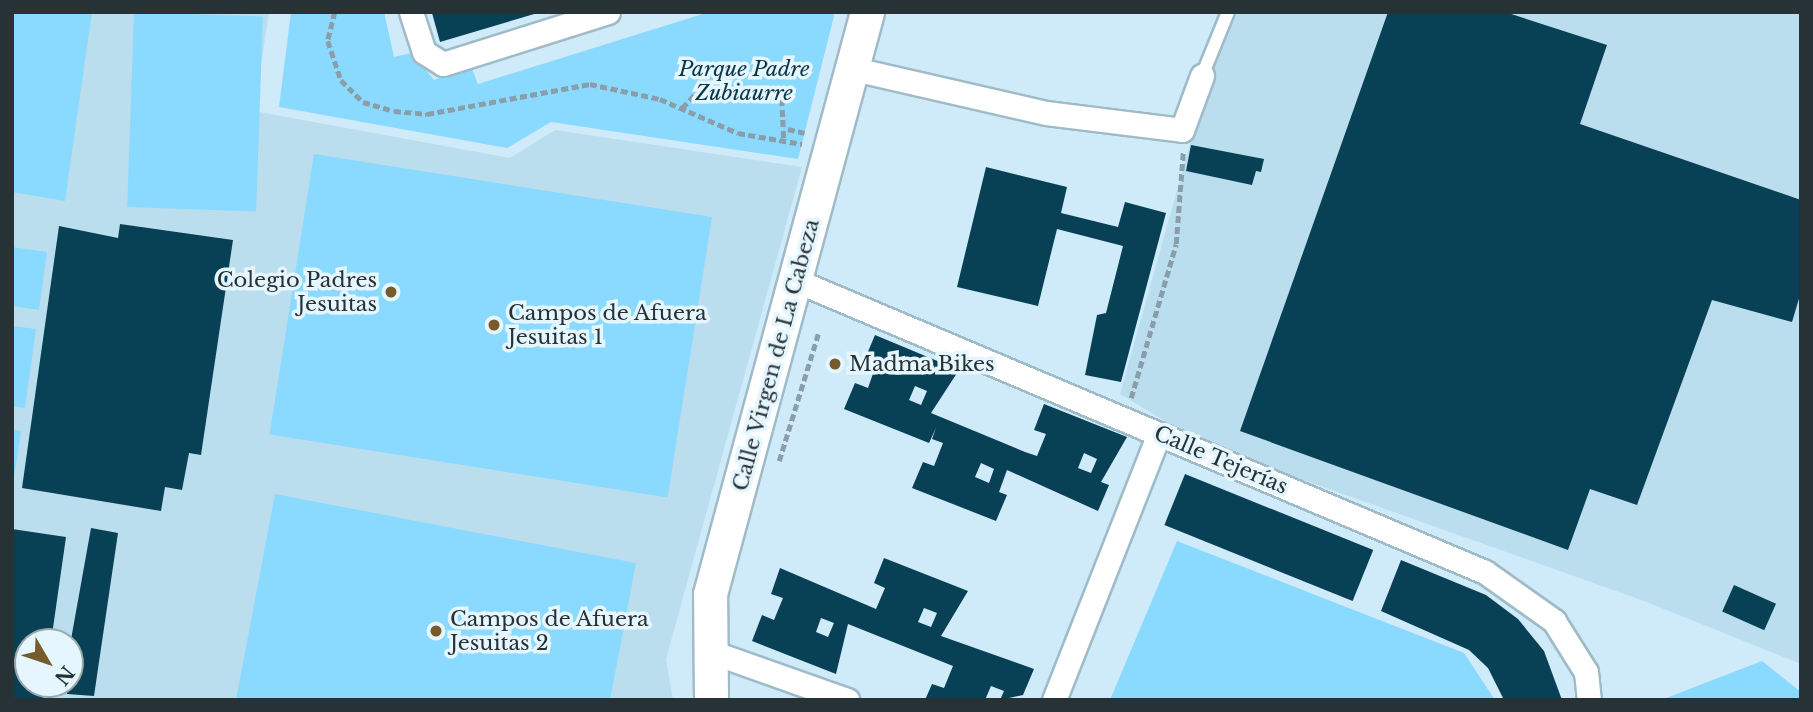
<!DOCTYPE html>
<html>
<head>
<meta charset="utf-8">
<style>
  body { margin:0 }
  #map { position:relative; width:1813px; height:712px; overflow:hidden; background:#cfebf9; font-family:"Libre Baskerville",serif }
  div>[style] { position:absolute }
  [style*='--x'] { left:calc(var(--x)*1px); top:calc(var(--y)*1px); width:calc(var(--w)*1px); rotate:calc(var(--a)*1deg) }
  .built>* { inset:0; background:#bbdeef }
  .green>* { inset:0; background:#8ad9fe; transform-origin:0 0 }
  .building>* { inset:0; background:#084155; transform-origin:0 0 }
  .path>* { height:4.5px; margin-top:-2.25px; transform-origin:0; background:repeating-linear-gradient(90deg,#899ea8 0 7px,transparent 0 10.5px) }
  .roads { filter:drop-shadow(2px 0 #a0bbc8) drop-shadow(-2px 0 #a0bbc8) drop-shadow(0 2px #a0bbc8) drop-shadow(0 -2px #a0bbc8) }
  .lane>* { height:12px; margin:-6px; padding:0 6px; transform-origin:6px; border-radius:6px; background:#fff }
  .street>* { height:23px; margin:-11.5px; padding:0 11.5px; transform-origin:11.5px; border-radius:11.5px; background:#fff }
  .secondary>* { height:33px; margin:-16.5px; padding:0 16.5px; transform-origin:16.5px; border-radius:16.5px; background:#fff }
  .dots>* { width:19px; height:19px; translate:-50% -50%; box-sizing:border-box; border:4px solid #e5f6fe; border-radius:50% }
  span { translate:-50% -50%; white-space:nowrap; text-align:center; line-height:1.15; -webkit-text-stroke:7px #e5f6fe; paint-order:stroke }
  .park-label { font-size:21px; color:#0a3647; font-style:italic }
  .poi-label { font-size:21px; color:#273237 }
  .right { translate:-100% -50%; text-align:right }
  .left { translate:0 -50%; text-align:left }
  .street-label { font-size:21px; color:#273237 }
  .frame { position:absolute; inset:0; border:14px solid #273237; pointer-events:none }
  .north { position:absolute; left:14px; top:628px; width:70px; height:70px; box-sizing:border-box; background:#e5f6fe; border:2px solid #99a8ae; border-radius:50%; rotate:129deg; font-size:19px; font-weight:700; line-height:28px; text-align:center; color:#273237 }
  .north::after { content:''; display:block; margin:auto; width:24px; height:32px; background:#765b2d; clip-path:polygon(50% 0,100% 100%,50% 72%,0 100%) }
</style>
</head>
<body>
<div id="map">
  <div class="built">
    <i style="clip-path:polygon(evenodd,12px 12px,269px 12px,254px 111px,510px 158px,555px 130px,802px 167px,666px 659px,673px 700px,12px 700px,12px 12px,28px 642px,70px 642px,70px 684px,28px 684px,28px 642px)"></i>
    <i style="clip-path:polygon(1227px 12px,1801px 12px,1801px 664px,1644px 601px,1205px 445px,1120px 394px)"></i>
  </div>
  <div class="green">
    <i style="clip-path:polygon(12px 12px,92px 12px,65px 201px,12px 192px)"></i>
    <i style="left:134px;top:12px;width:129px;height:195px;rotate:2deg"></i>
    <i style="clip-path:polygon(291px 12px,384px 12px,394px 57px,412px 53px,434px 80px,471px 66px,478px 84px,709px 12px,835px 12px,798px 159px,551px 122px,507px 148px,279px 107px)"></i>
    <i style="left:314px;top:154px;width:403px;height:284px;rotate:9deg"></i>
    <i style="clip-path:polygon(12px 247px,47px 252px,39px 310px,12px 306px)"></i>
    <i style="clip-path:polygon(12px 326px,36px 329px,25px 408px,12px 406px)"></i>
    <i style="clip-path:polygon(12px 429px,21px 431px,12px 491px)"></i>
    <i style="clip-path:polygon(275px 494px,636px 563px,610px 700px,236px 700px)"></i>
    <i style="clip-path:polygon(1177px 541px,1464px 653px,1495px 700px,1110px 700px)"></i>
    <i style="clip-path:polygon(1762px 661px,1801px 692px,1801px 700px,1661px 700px)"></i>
  </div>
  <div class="building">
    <i style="clip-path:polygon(541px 12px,440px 42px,432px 13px,434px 12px)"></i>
    <i style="clip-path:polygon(1388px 12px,1505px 12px,1607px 45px,1580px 124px,1801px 200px,1801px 292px,1792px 322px,1712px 300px,1637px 505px,1590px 489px,1568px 550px,1240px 431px)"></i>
    <i style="clip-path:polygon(1191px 145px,1264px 159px,1261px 172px,1256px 171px,1252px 185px,1186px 171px)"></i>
    <i style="clip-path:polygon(986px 167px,1067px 187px,1061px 213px,1118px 227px,1125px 202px,1166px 213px,1121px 382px,1085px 375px,1097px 315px,1106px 313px,1123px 246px,1057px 229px,1038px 306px,957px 287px)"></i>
    <i style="clip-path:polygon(120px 224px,233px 240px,201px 455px,189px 453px,182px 490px,165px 487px,161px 511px,22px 488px,59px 226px,118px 238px)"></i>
    <i style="clip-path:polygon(evenodd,875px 335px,959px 370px,931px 413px,1025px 452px,1037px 456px,1046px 434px,1034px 430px,1044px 404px,1127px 437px,1101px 482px,1109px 485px,1098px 511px,1007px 470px,999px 492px,1007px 495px,996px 521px,912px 488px,923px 462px,934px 466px,943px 443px,932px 439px,936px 428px,929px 443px,844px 409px,855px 383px,868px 388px,876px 365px,864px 361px,875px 335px,915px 386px,927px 391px,921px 405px,909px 400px,915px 386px,875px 335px,1084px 453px,1097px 459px,1091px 473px,1078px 468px,1084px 453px,875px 335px,981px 463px,994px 469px,989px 483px,975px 477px,981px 463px)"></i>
    <i style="left:1185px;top:474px;width:203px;height:55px;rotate:22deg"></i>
    <i style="clip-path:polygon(91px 528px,118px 533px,94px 696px,67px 694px,67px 687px,56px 685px,70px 684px,70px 645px)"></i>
    <i style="clip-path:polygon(12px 529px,66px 537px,51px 642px,28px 642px,28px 684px,45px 684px,43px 700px,12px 700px)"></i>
    <i style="clip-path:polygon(evenodd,884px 558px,968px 591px,941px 636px,1034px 669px,1023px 695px,1000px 700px,1004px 691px,991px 686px,985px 700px,925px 700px,932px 684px,944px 688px,953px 666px,848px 624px,836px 674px,752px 641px,762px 615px,774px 620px,783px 598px,771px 594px,780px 568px,876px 609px,885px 588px,874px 583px,884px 558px,924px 608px,937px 613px,931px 627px,918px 622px,924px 608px,884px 558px,821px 618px,834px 623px,828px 637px,816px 632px,821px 618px)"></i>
    <i style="clip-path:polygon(1401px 560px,1486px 595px,1518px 619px,1544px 651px,1562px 700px,1504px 700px,1488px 668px,1469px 650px,1381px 611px)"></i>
    <i style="left:1734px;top:585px;width:46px;height:29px;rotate:24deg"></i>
  </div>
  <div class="path">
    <i style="--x:335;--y:12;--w:30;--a:104"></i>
    <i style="--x:328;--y:41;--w:41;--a:71.6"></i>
    <i style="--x:341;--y:80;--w:31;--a:45"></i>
    <i style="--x:363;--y:102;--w:32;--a:16"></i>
    <i style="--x:394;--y:111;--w:33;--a:5"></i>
    <i style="--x:427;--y:114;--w:166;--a:-10.4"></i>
    <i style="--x:590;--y:84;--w:72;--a:12.1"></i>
    <i style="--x:660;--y:99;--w:85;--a:23.6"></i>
    <i style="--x:738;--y:133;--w:65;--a:9.8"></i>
    <i style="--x:782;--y:99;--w:42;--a:87.3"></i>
    <i style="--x:682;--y:108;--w:37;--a:-47"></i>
    <i style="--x:788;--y:129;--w:17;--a:13"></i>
    <i style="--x:1131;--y:398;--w:160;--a:-73.7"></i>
    <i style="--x:1176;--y:244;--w:92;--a:-85.6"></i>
    <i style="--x:779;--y:461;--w:133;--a:-72.9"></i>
  </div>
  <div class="roads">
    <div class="lane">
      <i style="--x:1202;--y:76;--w:69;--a:-67.9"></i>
    </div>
    <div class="street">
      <i style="--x:411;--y:12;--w:42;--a:72"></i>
      <i style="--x:424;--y:52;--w:22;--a:32"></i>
      <i style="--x:443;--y:64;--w:173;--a:-17.5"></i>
      <i style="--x:854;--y:69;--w:197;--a:12.9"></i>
      <i style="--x:1046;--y:113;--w:137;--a:7.1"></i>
      <i style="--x:1182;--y:130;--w:58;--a:-69.7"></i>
      <i style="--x:797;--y:281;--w:747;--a:22.93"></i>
      <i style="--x:1485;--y:572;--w:85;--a:35.4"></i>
      <i style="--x:1554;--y:621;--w:60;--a:57.9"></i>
      <i style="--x:1586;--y:672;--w:28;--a:84"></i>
      <i style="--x:706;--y:650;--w:150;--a:19.5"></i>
      <i style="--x:1054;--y:700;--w:286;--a:-68.5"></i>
    </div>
    <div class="secondary">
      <i style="--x:711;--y:700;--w:106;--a:-90.5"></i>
      <i style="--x:710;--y:594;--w:603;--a:-74.9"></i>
    </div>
  </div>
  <div class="dots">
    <i style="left:391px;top:292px;background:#765b2d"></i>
    <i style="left:494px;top:325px;background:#765b2d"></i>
    <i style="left:835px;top:364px;background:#765b2d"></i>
    <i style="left:436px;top:631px;background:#765b2d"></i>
  </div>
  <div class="park-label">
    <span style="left:744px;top:81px">Parque Padre<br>Zubiaurre</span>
  </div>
  <div class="poi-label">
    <span class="right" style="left:377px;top:292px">Colegio Padres<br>Jesuitas</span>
    <span class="left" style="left:508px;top:325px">Campos de Afuera<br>Jesuitas 1</span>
    <span class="left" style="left:849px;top:364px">Madma Bikes</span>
    <span class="left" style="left:450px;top:631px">Campos de Afuera<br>Jesuitas 2</span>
  </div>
  <div class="street-label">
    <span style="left:776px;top:355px;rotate:-75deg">Calle Virgen de La Cabeza</span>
    <span style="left:1221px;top:460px;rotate:23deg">Calle Tejerías</span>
  </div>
  <div class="frame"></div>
  <div class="north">N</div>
</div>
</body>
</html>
